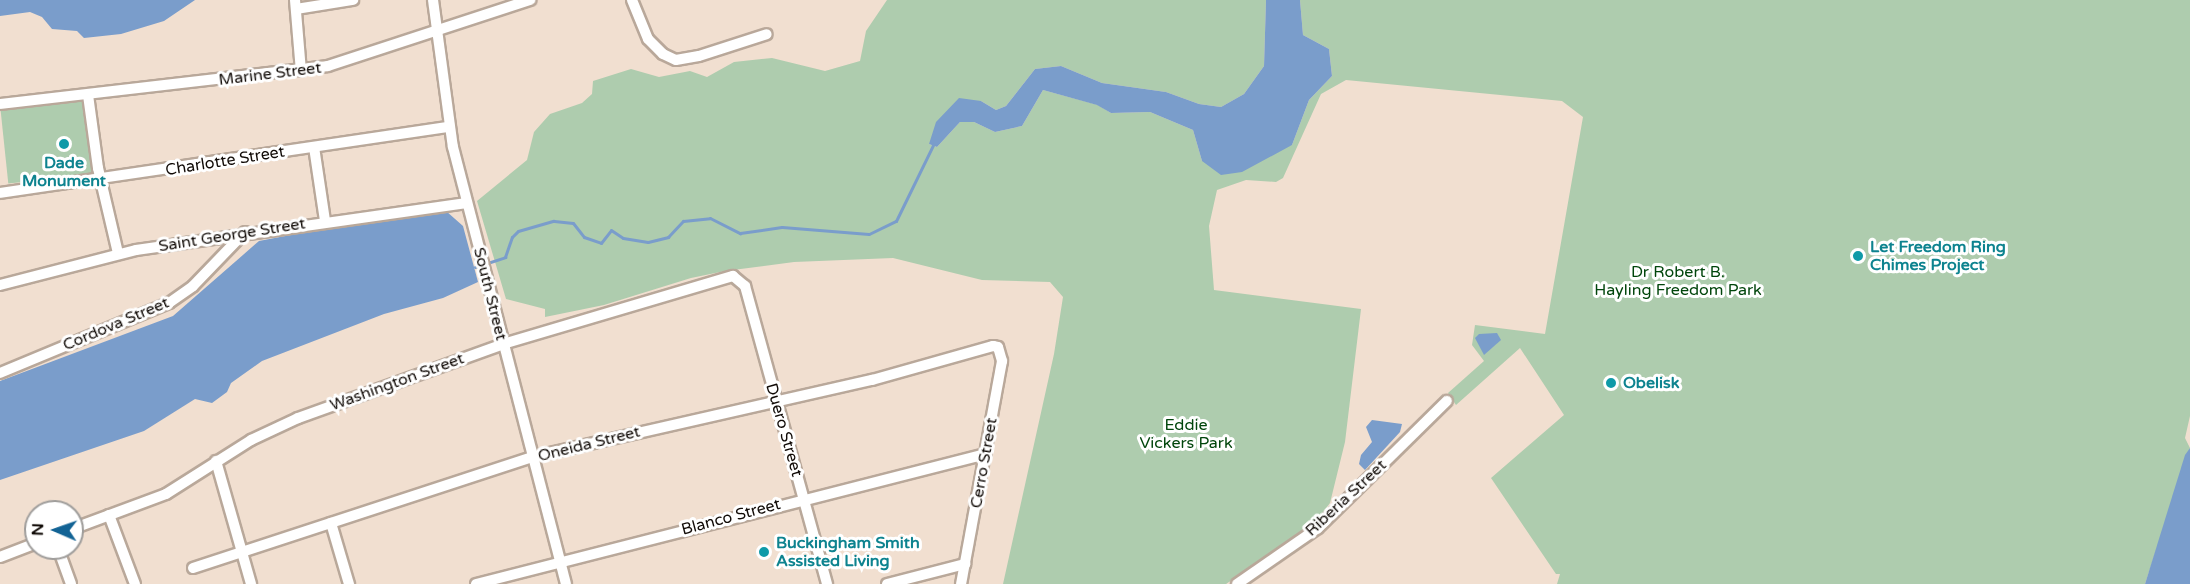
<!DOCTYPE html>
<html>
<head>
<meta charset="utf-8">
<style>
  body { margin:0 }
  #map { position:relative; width:2190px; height:584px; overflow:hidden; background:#f1dfd0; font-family:"Varela Round",sans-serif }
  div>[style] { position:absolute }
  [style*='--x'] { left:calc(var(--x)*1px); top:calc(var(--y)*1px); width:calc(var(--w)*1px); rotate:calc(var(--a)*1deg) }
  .green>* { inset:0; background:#aeccae; transform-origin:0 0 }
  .water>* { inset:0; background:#7a9dcb }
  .stream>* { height:3px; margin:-1.5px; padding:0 1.5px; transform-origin:1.5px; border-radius:1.5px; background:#7a9dcb }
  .roads { filter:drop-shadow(2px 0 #b9a89a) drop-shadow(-2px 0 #b9a89a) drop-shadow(0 2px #b9a89a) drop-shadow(0 -2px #b9a89a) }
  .minor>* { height:10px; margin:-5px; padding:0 5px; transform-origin:5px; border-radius:5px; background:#fff }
  .dots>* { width:16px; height:16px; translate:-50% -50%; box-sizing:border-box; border:3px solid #fff; border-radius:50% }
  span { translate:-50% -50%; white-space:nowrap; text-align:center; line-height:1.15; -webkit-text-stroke:6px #fff; paint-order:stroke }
  .street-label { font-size:16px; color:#100a06 }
  .culture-label { font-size:16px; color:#0d838f; font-weight:700 }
  .left { translate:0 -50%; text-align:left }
  .park-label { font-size:16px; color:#00450b }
  .north { position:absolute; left:24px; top:500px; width:60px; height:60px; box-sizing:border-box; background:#fff; border:2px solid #9f9d9b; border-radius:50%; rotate:272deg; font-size:16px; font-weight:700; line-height:24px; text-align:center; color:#100a06 }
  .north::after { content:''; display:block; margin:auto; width:21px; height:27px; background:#126395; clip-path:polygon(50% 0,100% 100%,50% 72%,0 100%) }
</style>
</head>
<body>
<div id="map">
  <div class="green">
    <i style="clip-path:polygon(887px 0,1266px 0,1264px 66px,1244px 94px,1221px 107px,1199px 104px,1166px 92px,1102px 83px,1061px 66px,1035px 69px,1006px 106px,996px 110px,981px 101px,929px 144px,937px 147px,960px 122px,974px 122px,995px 132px,1022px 126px,1043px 90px,1098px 105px,1111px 113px,1150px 112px,1193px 130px,1202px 161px,1292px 145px,1309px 100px,1332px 76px,1329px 49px,1303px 35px,1300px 0,2190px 0,2190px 416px,2185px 438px,2190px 448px,2145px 584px,1557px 584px,1560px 574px,1556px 574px,1491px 478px,1564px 415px,1520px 348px,1456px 405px,1448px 393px,1484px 361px,1472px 345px,1475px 325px,1545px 334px,1583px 117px,1562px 101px,1346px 80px,1321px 94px,1283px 178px,1276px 182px,1246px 180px,1217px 190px,1209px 226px,1214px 290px,1361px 309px,1345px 442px,1330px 503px,1315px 523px,1226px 584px,1003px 584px,1054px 354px,1063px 297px,1050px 282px,982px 280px,893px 258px,794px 262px,725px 271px,691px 278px,604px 305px,545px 317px,545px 309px,506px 299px,477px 201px,527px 160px,534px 132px,550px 114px,582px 103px,592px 94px,593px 81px,631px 69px,659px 77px,690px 71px,707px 77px,734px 62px,772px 58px,825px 71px,860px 61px,866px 31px)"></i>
    <i style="left:85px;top:100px;width:75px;height:85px;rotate:84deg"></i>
  </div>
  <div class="water">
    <i style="clip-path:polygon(0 0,195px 0,164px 21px,121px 34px,84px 38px,77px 31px,52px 29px,42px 17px,30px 12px,0 16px)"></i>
    <i style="clip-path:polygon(1266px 0,1300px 0,1303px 35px,1329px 49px,1332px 76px,1309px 100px,1292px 145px,1242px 172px,1221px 175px,1202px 161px,1193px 130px,1150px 112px,1111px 113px,1097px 105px,1043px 90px,1022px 126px,995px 132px,974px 122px,960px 122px,937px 147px,929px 144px,936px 122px,959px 98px,981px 101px,996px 110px,1006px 106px,1035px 69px,1061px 66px,1102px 83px,1166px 92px,1199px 104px,1221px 107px,1244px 94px,1264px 66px)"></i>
    <i style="clip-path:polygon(446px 211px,463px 226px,478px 282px,443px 298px,384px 314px,262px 361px,231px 383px,227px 392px,212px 403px,195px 399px,144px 431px,0 480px,0 381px,173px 316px,259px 241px,406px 213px)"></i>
    <i style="clip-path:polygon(1497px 333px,1501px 340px,1484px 355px,1475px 338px,1479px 334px)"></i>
    <i style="clip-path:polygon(1372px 420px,1402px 424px,1400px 432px,1365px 470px,1359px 464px,1361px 455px,1372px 442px,1366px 427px)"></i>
    <i style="clip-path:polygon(2190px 448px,2190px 584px,2145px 584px,2185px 455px)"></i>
  </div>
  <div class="stream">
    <i style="--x:475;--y:267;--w:32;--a:-18"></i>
    <i style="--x:505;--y:257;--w:21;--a:-71"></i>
    <i style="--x:512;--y:237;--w:8;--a:-45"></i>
    <i style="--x:518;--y:231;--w:37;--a:-16"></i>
    <i style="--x:554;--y:221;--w:19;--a:6"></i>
    <i style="--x:573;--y:223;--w:18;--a:52"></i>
    <i style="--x:584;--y:237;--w:18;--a:19"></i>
    <i style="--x:601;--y:243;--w:16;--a:-52"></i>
    <i style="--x:611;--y:230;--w:14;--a:34"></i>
    <i style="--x:623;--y:238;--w:25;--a:9"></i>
    <i style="--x:648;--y:242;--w:21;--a:-14"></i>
    <i style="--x:668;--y:237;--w:22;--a:-47"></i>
    <i style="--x:683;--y:221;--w:27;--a:-6"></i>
    <i style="--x:710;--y:218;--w:34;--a:27"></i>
    <i style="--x:740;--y:233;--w:42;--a:-8.1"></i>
    <i style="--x:782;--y:227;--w:87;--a:4.6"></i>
    <i style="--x:869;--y:234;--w:30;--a:-26"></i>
    <i style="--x:896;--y:221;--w:85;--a:-64"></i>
  </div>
  <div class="roads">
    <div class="minor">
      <i style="--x:295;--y:0;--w:71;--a:85.2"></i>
      <i style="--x:433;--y:0;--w:148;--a:82.3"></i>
      <i style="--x:453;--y:147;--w:451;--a:75.5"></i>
      <i style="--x:632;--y:0;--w:42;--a:67.7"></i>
      <i style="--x:648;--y:39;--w:21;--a:45"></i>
      <i style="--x:663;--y:54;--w:14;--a:25"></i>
      <i style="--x:676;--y:60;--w:23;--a:-10"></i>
      <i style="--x:699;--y:56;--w:71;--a:-17.9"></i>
      <i style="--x:296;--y:9;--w:58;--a:-9"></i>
      <i style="--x:88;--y:95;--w:74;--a:82.2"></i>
      <i style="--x:98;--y:168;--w:87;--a:76.8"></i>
      <i style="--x:0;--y:104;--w:330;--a:-6.6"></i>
      <i style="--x:328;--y:66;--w:213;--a:-18.1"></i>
      <i style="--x:314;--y:147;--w:75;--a:81.5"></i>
      <i style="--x:0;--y:193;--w:454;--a:-8.4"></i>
      <i style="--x:0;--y:285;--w:140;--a:-14.4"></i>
      <i style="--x:136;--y:250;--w:334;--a:-8.1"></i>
      <i style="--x:0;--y:373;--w:183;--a:-22.5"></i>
      <i style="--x:169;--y:303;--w:29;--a:-35"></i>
      <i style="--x:193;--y:286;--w:75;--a:-46.1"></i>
      <i style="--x:216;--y:461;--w:128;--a:74.1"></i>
      <i style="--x:109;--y:515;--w:74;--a:69.4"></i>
      <i style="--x:331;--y:523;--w:64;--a:73.6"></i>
      <i style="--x:72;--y:529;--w:100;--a:-20.4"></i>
      <i style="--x:166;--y:494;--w:101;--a:-32.4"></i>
      <i style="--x:251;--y:440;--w:52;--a:-25.1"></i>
      <i style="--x:298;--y:418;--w:218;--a:-19.8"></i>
      <i style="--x:503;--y:344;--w:240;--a:-16.5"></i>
      <i style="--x:733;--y:276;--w:16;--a:40"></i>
      <i style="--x:745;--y:286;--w:309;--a:74.6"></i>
      <i style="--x:58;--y:548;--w:38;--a:70"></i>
      <i style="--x:0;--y:557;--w:39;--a:-21"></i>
      <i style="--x:193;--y:568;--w:357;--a:-18.1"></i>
      <i style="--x:532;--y:457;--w:349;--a:-12.8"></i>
      <i style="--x:872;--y:380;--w:126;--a:-15.7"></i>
      <i style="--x:993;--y:346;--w:5;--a:11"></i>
      <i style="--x:998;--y:347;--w:15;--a:74"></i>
      <i style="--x:1002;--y:361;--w:227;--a:100.4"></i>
      <i style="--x:476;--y:584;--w:526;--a:-14.3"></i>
      <i style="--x:887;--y:584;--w:81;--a:-14.4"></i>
      <i style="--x:1237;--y:584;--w:98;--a:-34.7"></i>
      <i style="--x:1318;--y:528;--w:181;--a:-44.6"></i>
    </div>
  </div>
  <div class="dots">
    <i style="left:64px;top:144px;background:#0f9aa8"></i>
    <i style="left:1858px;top:256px;background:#0f9aa8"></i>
    <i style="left:1611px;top:383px;background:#0f9aa8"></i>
    <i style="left:764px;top:552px;background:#0f9aa8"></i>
  </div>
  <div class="street-label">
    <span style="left:270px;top:74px;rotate:-7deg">Marine Street</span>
    <span style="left:225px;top:161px;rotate:-9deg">Charlotte Street</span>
    <span style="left:232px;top:235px;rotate:-9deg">Saint George Street</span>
    <span style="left:490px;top:294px;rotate:76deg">South Street</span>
    <span style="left:116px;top:324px;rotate:-23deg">Cordova Street</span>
    <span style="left:397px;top:382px;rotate:-20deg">Washington Street</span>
    <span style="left:784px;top:430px;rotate:74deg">Duero Street</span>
    <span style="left:589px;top:444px;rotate:-14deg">Oneida Street</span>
    <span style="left:984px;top:463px;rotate:-80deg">Cerro Street</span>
    <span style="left:1346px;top:498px;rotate:-43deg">Riberia Street</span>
    <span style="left:731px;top:517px;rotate:-15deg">Blanco Street</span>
  </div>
  <div class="culture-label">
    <span style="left:64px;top:172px">Dade<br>Monument</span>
    <span class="left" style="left:1870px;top:256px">Let Freedom Ring<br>Chimes Project</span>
    <span class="left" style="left:1623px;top:383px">Obelisk</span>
    <span class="left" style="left:776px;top:552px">Buckingham Smith<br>Assisted Living</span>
  </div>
  <div class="park-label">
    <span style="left:1678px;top:281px">Dr Robert B.<br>Hayling Freedom Park</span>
    <span style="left:1186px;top:434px">Eddie<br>Vickers Park</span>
  </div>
  <div class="north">N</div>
</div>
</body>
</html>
